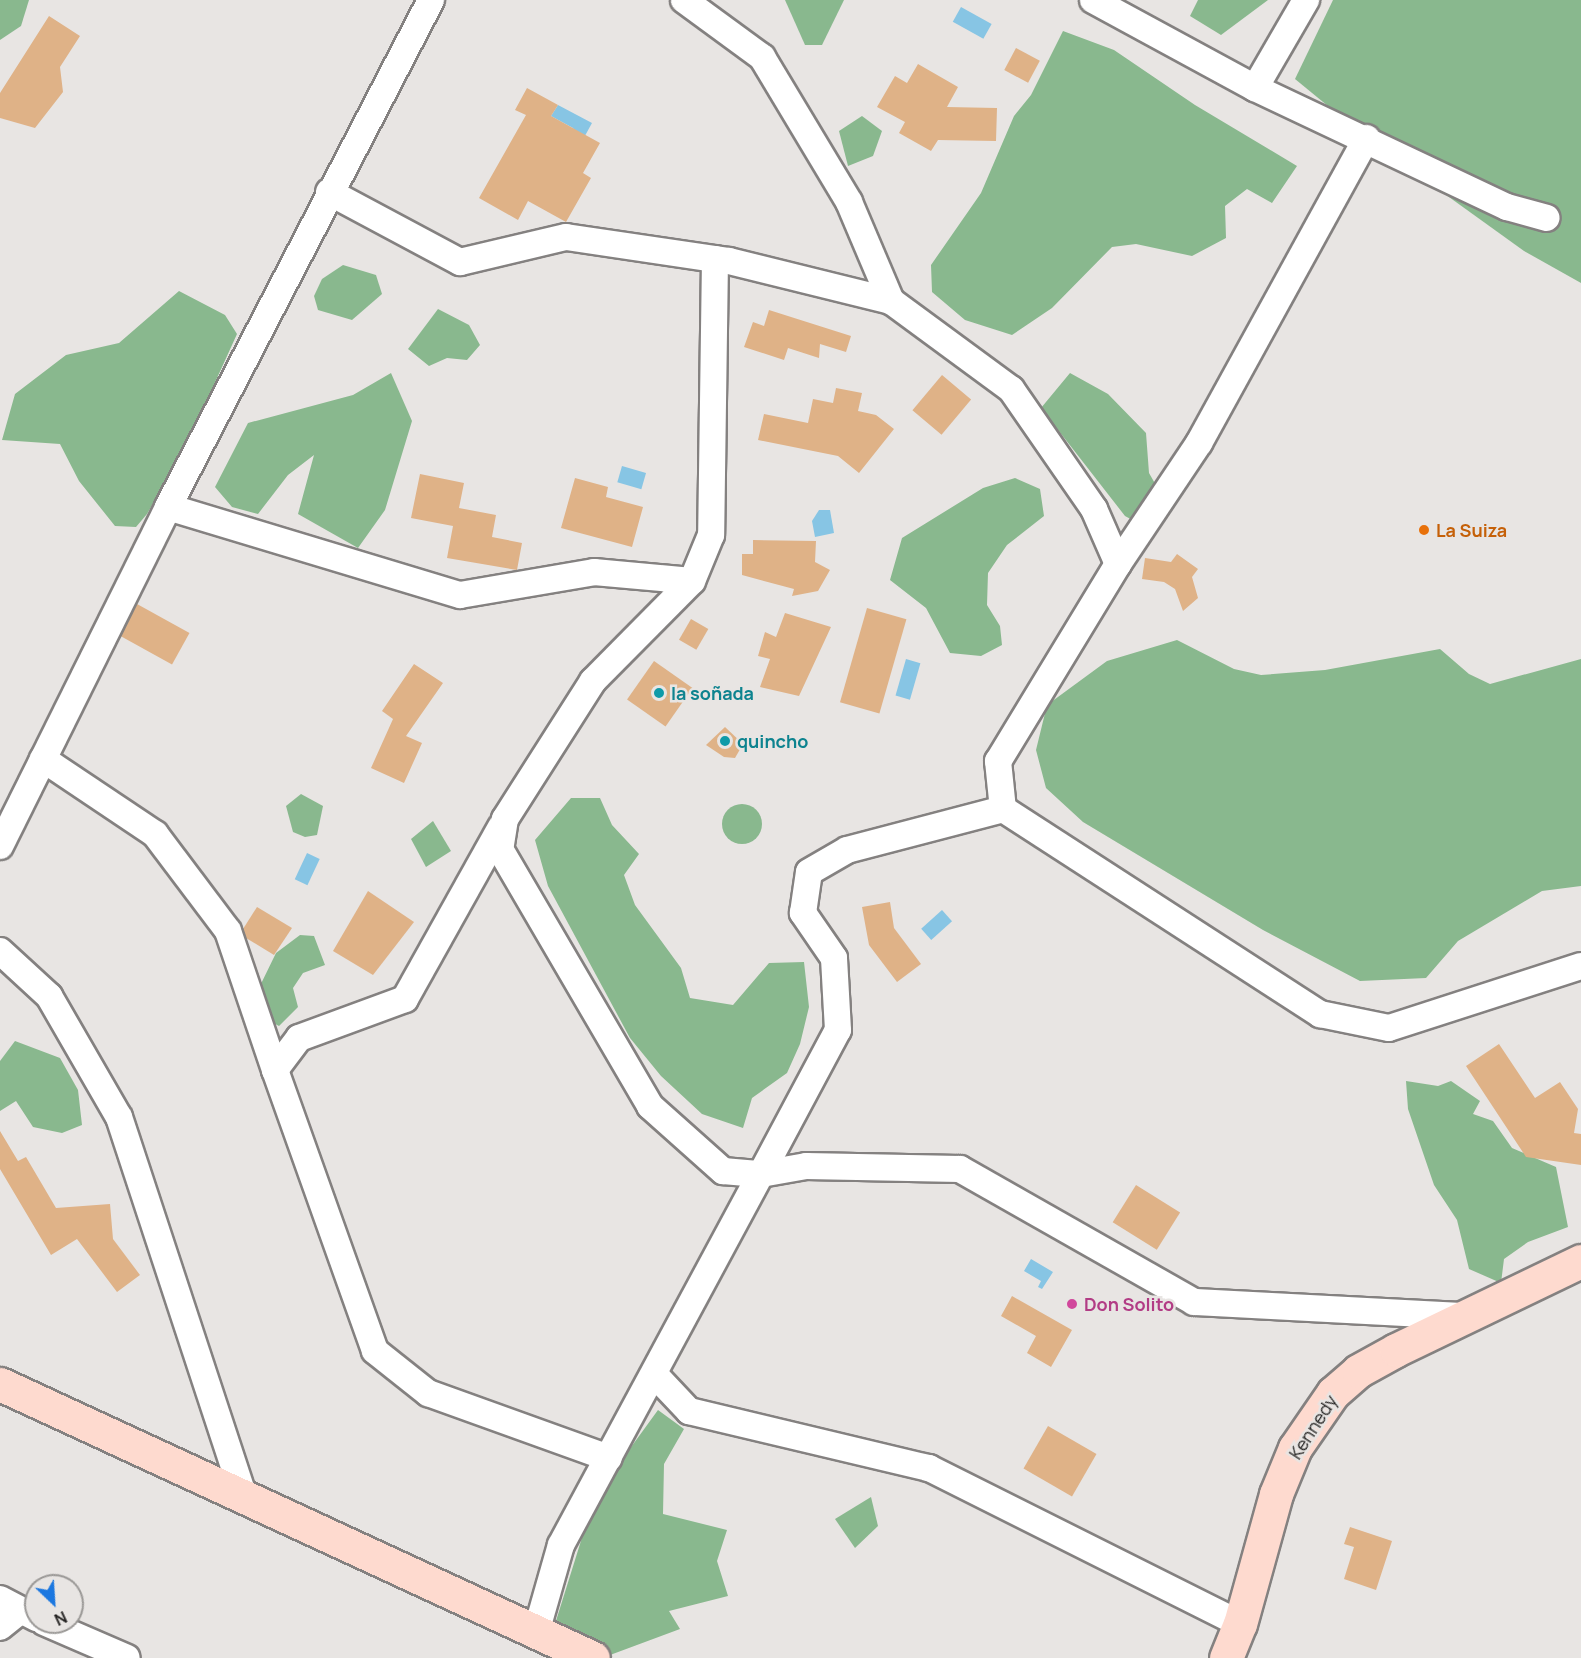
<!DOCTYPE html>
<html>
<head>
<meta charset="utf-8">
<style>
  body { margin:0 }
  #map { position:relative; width:1581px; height:1658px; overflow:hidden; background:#e8e5e3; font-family:Manrope,sans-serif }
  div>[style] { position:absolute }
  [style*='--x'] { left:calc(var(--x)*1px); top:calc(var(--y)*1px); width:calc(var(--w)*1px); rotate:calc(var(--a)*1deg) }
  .forest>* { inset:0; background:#89b88e }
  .round { border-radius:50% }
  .water>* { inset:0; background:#87c5e4; transform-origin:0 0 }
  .building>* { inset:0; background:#dfb287; transform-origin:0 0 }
  .roads { filter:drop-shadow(2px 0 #848180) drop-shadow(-2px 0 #848180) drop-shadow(0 2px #848180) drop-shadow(0 -2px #848180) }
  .street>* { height:26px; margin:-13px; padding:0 13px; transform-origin:13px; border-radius:13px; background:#fff }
  .secondary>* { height:33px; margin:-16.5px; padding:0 16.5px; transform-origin:16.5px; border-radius:16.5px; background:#fedacf }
  .dots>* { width:16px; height:16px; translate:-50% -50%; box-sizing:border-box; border:3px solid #e8e5e3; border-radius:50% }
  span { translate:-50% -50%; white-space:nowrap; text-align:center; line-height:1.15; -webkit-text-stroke:5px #e8e5e3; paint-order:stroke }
  .food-label { font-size:18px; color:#c56008; font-weight:700 }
  .left { translate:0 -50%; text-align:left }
  .culture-label { font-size:18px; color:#0d838f; font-weight:700 }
  .hotel-label { font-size:18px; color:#b23c85; font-weight:700 }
  .street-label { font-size:18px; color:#252423 }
  .north { position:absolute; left:24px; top:1574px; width:60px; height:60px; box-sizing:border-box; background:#e8e5e3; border:2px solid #9a9896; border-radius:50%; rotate:155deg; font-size:16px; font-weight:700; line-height:24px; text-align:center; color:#252423 }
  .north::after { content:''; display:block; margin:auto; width:21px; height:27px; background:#1b77e0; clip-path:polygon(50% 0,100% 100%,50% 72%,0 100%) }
</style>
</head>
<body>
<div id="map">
  <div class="forest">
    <i style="clip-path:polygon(0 0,29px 0,21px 26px,0 40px)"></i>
    <i style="clip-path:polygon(785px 0,844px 0,822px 45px,805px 45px)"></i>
    <i style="clip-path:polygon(1198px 0,1268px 0,1221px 35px,1190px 16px)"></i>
    <i style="clip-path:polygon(1333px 0,1581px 0,1581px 283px,1524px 251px,1367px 138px,1295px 79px)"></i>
    <i style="clip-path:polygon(1063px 31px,1114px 50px,1195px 105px,1297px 166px,1272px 203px,1247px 189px,1225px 206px,1226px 238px,1192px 256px,1136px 244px,1112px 247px,1052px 308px,1012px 335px,965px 320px,932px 292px,931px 265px,981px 193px,1014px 116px,1031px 95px)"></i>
    <i style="clip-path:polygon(862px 116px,882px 131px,873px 156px,848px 166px,839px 131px)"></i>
    <i style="clip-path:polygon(343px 265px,376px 275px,382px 294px,352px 320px,318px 310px,314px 296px,322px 279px)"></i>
    <i style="clip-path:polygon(179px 291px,225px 315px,237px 334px,188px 442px,147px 514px,136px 527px,115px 526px,79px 481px,60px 444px,2px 440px,15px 394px,66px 355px,119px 343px)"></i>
    <i style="clip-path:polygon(438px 309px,469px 325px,480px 345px,467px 360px,447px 358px,429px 366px,408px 349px)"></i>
    <i style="clip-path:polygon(391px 373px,412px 421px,385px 510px,358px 548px,298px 514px,314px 455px,288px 475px,258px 514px,232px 507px,215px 487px,248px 423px,353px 395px)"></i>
    <i style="clip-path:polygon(1070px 373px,1108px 394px,1146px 433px,1149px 473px,1165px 501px,1136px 522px,1125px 516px,1041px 408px)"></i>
    <i style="clip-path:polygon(1015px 478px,1040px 489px,1044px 516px,1007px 545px,988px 573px,987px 605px,1000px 626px,1002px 645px,981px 656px,950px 653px,926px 608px,890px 580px,902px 538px,983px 488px)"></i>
    <i style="clip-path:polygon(1177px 640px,1234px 669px,1261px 675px,1325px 670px,1440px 649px,1469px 674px,1490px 684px,1581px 659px,1581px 886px,1542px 891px,1458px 941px,1426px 978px,1360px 981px,1263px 930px,1083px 822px,1046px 788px,1036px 750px,1047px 705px,1107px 661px)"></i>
    <i style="clip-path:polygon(301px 794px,323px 806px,317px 835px,305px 837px,293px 832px,286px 806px)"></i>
    <i style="clip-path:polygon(571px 798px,600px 798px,612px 825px,639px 854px,624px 875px,635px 905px,681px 968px,690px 998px,733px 1005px,769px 963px,804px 962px,809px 1007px,800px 1044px,787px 1073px,752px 1098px,743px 1128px,702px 1114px,661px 1076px,630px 1038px,548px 886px,535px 840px)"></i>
    <i class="round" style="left:722px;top:804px;width:40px;height:40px"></i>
    <i style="clip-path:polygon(433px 821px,451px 851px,426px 867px,411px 839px)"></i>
    <i style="clip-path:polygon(300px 935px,314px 936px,325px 965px,303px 973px,293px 988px,298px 1007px,279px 1026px,264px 1018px,257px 992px,276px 953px)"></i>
    <i style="clip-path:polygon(15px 1041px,60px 1058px,78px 1090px,82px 1125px,62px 1133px,33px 1127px,16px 1101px,0 1111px,0 1061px)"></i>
    <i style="clip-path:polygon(1406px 1081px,1438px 1086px,1451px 1081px,1480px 1101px,1473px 1114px,1493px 1121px,1512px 1148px,1556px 1167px,1568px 1227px,1528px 1242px,1504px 1259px,1501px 1283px,1469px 1269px,1457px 1220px,1434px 1185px,1408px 1109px)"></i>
    <i style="clip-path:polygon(658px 1410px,684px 1429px,664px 1464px,663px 1514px,727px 1530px,717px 1561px,728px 1596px,669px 1611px,680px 1629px,602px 1658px,555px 1624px,585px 1528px,618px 1465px)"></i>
    <i style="clip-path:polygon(871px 1497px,878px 1526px,855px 1548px,835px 1519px)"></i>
  </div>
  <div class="water">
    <i style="left:961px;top:7px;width:35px;height:17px;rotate:29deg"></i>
    <i style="clip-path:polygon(558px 105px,592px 123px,581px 143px,573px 128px,551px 116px)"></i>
    <i style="left:622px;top:466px;width:25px;height:17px;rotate:16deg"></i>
    <i style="clip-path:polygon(819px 510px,830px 510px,834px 533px,815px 537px,812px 521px)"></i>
    <i style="left:906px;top:659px;width:15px;height:38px;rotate:16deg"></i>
    <i style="left:307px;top:853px;width:14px;height:29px;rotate:25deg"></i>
    <i style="left:942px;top:910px;width:15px;height:28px;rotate:48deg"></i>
    <i style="clip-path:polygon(1031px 1259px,1053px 1272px,1042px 1289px,1038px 1287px,1041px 1281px,1024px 1271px)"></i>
  </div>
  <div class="building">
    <i style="clip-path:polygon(49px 16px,80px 36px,60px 67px,63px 92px,35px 128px,0 118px,0 93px)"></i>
    <i style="left:1016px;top:48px;width:27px;height:25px;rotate:28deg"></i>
    <i style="clip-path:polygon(918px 64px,958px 87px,947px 107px,997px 108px,996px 141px,938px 140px,931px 151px,899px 133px,905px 122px,877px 107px,895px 76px,907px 83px)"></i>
    <i style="clip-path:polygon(527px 88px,558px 105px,551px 116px,600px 143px,583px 173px,591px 178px,566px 222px,528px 201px,518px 220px,479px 198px,526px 115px,515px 110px)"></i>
    <i style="clip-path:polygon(769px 310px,851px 336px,846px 352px,820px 344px,819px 358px,788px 348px,784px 360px,744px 347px,753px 322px,764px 326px)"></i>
    <i style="left:942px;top:375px;width:38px;height:46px;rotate:40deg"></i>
    <i style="clip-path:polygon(836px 388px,862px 393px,858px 411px,876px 415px,894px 429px,859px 473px,838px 456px,758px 440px,764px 414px,808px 423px,813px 399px,833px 403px)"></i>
    <i style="clip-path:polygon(420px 474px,464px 483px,459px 508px,496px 515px,492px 537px,522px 543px,517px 570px,447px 558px,453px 526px,411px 518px)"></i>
    <i style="clip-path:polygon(575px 478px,608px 487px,606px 497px,643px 507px,632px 547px,561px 528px)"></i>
    <i style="clip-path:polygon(753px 540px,816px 541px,815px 562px,830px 570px,818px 591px,792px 596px,794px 589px,742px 575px,742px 554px,753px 554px)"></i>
    <i style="clip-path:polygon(1177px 554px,1198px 569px,1192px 577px,1198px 598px,1183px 611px,1175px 589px,1164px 582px,1142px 579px,1145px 558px,1171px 562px)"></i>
    <i style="left:137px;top:604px;width:60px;height:36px;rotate:29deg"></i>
    <i style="left:867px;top:608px;width:41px;height:98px;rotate:16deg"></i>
    <i style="clip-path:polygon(785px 613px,831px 627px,799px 696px,760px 687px,770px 659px,758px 656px,765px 632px,776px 637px)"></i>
    <i style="left:691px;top:619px;width:20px;height:24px;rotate:30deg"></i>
    <i style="left:654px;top:661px;width:47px;height:47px;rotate:35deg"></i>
    <i style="clip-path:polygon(414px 664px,443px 683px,406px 736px,422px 743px,404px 783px,371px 768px,393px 719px,382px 711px)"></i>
    <i style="clip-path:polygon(725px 727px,743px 744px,735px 758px,724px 757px,706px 745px)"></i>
    <i style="clip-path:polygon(368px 891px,414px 922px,373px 975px,333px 951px)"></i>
    <i style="clip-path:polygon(890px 902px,894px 928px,921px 964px,897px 982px,869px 945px,862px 907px)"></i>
    <i style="clip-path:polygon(257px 907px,292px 928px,274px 955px,246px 938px,243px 929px)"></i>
    <i style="clip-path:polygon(1499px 1044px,1535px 1098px,1560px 1082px,1578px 1109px,1574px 1133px,1581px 1134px,1581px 1165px,1526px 1157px,1466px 1066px)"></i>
    <i style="clip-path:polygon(0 1131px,18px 1161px,26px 1157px,56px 1208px,110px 1204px,113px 1239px,140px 1275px,117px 1292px,77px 1239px,51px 1255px,0 1169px)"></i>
    <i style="left:1136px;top:1185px;width:52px;height:44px;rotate:32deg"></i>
    <i style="clip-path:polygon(1012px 1296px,1072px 1330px,1051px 1367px,1027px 1353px,1036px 1336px,1001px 1316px)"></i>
    <i style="left:1048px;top:1426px;width:56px;height:49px;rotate:30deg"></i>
    <i style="clip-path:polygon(1350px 1527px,1392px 1541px,1376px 1590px,1344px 1579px,1354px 1547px,1344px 1544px)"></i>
  </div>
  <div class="roads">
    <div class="street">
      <i style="--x:684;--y:0;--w:97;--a:36.2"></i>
      <i style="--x:762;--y:57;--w:169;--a:59"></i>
      <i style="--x:849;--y:202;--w:108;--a:67"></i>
      <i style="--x:1093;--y:0;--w:184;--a:28.5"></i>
      <i style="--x:1255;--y:88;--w:279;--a:25.3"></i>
      <i style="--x:1507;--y:207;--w:41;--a:15.4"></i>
      <i style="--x:1255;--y:88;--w:102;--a:-59.9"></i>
      <i style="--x:329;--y:192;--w:149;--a:28.1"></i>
      <i style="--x:460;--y:262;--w:109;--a:-13.3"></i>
      <i style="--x:566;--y:237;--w:165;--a:8.4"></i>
      <i style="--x:729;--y:261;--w:167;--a:13.9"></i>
      <i style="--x:891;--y:301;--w:149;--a:36.3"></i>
      <i style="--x:1011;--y:389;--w:146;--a:55.3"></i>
      <i style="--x:1094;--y:509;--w:60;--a:66.4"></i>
      <i style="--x:1118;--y:564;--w:231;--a:121.3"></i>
      <i style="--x:998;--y:761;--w:48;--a:84.1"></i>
      <i style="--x:1003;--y:809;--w:378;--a:32.9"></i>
      <i style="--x:1320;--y:1014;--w:70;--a:11.5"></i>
      <i style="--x:1389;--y:1028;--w:202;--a:-17.9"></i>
      <i style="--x:715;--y:259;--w:276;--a:90.8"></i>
      <i style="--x:711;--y:535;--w:50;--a:112.4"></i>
      <i style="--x:692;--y:581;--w:141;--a:134.7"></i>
      <i style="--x:593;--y:681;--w:164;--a:122.5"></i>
      <i style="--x:505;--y:819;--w:30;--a:99"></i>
      <i style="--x:500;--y:849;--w:298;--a:59.7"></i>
      <i style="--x:650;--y:1106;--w:98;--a:41.7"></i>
      <i style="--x:723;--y:1171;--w:38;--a:5"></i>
      <i style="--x:761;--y:1174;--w:163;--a:-61.9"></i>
      <i style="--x:838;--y:1030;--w:72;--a:-93.2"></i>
      <i style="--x:834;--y:958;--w:55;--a:-124.6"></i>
      <i style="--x:803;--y:913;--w:41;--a:-81.7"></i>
      <i style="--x:809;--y:872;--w:44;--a:-30.1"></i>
      <i style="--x:847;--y:850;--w:161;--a:-14.7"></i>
      <i style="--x:168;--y:507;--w:305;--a:16.8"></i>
      <i style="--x:460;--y:595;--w:136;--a:-9.7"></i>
      <i style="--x:594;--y:572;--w:98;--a:5.2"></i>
      <i style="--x:1118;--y:564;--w:146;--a:-56.2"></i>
      <i style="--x:1199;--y:443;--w:348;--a:-61.2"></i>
      <i style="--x:43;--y:759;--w:135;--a:33.8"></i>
      <i style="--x:155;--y:834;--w:121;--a:53"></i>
      <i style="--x:228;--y:931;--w:147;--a:71.3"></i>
      <i style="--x:501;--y:827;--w:197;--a:119.2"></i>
      <i style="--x:405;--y:999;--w:113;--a:159.8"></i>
      <i style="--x:299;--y:1038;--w:40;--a:127"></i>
      <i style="--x:275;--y:1070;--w:298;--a:70.4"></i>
      <i style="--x:375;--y:1351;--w:68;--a:38.4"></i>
      <i style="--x:428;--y:1393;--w:192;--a:19.8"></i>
      <i style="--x:0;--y:846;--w:378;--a:-63.6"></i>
      <i style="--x:168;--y:507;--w:571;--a:-62.58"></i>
      <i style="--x:0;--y:951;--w:67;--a:42.6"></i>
      <i style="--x:49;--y:996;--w:140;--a:60"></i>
      <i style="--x:119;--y:1117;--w:397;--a:71.8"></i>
      <i style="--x:655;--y:1375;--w:50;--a:46.6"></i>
      <i style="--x:689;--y:1411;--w:247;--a:13.4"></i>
      <i style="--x:929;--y:1468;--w:348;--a:26.6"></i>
      <i style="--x:0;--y:1599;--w:41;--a:27.8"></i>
      <i style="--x:44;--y:1622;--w:90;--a:23.4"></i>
      <i style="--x:0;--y:1627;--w:26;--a:-39"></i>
      <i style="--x:537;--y:1629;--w:87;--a:-74.1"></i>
      <i style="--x:561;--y:1545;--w:421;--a:-61.7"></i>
      <i style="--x:761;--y:1174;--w:46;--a:-10.1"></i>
      <i style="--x:806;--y:1166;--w:154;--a:1.1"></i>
      <i style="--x:960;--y:1169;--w:269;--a:29.6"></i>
      <i style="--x:1194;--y:1302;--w:269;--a:3"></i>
    </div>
    <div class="secondary">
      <i style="--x:0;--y:1384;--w:653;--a:24.8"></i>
      <i style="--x:1226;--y:1658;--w:37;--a:-68"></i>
      <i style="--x:1240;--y:1624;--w:135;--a:-74.5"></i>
      <i style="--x:1276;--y:1494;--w:50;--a:-67.6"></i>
      <i style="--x:1295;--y:1448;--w:67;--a:-55.4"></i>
      <i style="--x:1333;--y:1393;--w:33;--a:-41"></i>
      <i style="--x:1358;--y:1371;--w:43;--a:-28.9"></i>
      <i style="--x:1396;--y:1350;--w:205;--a:-25.7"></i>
    </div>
  </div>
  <div class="dots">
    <i style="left:1424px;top:530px;background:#e8710a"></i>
    <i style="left:659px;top:693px;background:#0f9aa8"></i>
    <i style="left:725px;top:741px;background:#0f9aa8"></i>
    <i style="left:1072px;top:1304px;background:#d1479c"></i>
  </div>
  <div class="food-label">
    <span class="left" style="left:1436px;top:530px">La Suiza</span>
  </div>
  <div class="culture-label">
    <span class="left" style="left:671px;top:693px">la soñada</span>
    <span class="left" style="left:737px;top:741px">quincho</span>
  </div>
  <div class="hotel-label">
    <span class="left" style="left:1084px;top:1304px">Don Solito</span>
  </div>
  <div class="street-label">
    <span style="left:1313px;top:1427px;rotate:-57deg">Kennedy</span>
  </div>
  <div class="north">N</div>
</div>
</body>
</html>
